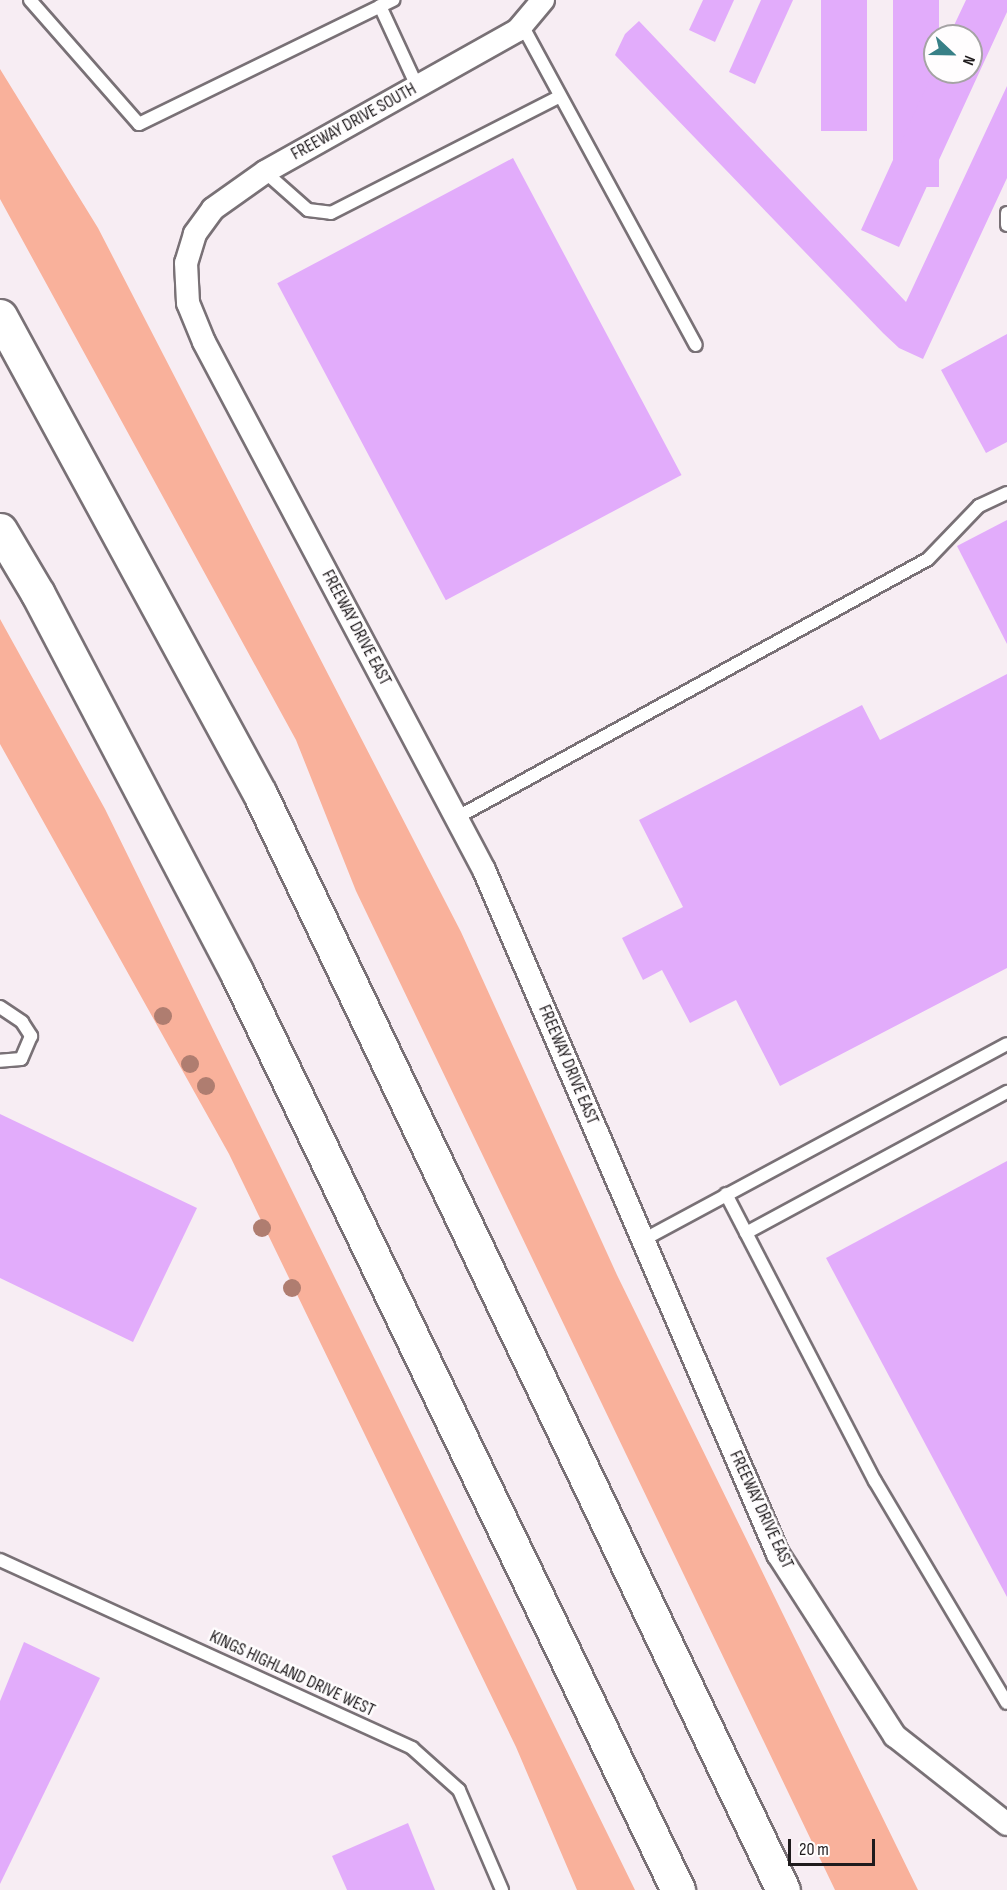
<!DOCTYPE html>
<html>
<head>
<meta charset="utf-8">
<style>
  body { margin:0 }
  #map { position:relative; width:1007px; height:1890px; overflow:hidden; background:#f7edf3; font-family:"Sofia Sans Condensed",sans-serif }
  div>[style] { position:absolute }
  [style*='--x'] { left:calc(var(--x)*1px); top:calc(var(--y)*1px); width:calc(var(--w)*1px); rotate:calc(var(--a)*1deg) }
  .green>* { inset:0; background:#f9b19b }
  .building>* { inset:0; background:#e2acfb; transform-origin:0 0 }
  .roads { filter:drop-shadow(2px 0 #797176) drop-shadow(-2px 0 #797176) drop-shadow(0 2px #797176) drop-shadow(0 -2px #797176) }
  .lane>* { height:12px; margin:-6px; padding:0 6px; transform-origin:6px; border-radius:6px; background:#fff }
  .street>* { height:22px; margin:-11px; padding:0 11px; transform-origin:11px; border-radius:11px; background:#fff }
  .highway>* { height:33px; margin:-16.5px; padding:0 16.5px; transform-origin:16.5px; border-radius:16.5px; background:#fff }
  .trees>* { width:18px; height:18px; margin:-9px; border-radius:50%; background:#af7d70 }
  span { translate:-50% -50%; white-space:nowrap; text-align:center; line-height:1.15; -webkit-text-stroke:5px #fffdfe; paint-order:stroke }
  .street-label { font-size:18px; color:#1f1b1d }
  .north { position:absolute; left:923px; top:24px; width:60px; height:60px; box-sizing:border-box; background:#fffdfe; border:2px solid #a5a3a4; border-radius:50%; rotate:112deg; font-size:16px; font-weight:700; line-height:24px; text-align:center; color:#1f1b1d }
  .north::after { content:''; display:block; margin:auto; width:21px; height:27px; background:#388087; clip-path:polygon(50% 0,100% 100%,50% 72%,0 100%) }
  .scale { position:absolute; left:788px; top:1839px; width:87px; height:27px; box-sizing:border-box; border:3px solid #1f1b1d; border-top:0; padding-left:8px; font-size:18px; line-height:21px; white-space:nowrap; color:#1f1b1d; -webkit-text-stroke:4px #fffdfe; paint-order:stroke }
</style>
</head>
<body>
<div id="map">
  <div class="green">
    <i style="clip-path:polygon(0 69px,98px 228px,461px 932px,617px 1275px,918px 1890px,835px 1890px,356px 891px,296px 740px,0 199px)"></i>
    <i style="clip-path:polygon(0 619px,105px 809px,635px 1890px,577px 1890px,516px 1747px,229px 1154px,0 744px)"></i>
  </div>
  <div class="building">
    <i style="clip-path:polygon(703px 0,734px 0,715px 42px,689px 30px)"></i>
    <i style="clip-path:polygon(761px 0,793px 0,755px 84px,729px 72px)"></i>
    <i style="left:821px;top:0;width:46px;height:131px"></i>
    <i style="left:893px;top:0;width:46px;height:187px"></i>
    <i style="clip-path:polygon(966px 0,1007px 0,1007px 12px,899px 247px,861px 230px,935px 68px,935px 72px,971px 72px,971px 36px,949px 36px)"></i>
    <i style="clip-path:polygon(639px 21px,906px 302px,1007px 86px,1007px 178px,923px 359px,899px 348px,883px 333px,615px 55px,625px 34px)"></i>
    <i style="left:513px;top:158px;width:359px;height:267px;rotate:62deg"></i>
    <i style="clip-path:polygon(1007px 334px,1007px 442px,986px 453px,941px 370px)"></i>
    <i style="clip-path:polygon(1007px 520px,1007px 644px,957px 546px)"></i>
    <i style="clip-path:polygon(1007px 674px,1007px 968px,780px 1086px,736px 1000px,690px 1023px,662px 970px,643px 980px,622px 938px,683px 907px,639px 820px,862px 705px,880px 740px)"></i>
    <i style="clip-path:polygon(0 1114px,197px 1208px,133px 1342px,0 1278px)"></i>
    <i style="clip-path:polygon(1007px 1161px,1007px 1597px,826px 1258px)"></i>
    <i style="clip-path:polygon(24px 1642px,100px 1678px,0 1884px,0 1701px)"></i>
    <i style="clip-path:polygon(408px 1823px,435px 1890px,347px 1890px,332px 1856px)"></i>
  </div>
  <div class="roads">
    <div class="lane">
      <i style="--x:30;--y:0;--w:165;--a:48.7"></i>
      <i style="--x:139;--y:124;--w:283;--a:-26"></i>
      <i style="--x:380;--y:6;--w:88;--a:65.2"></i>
      <i style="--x:522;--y:25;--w:364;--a:61.5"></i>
      <i style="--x:265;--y:172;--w:57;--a:41.5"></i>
      <i style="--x:308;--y:210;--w:23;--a:7"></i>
      <i style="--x:331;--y:213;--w:256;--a:-27"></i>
      <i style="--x:1007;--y:213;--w:12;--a:90"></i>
      <i style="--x:456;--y:818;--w:538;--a:-28.75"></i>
      <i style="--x:928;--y:559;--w:74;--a:-46.1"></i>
      <i style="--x:979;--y:506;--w:31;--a:-25"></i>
      <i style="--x:0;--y:1007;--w:27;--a:34"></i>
      <i style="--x:22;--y:1022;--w:17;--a:57"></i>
      <i style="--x:31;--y:1036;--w:25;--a:113"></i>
      <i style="--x:21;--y:1059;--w:21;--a:175"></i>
      <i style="--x:726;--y:1194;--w:323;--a:62.6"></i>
      <i style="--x:875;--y:1481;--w:258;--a:59.3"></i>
      <i style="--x:746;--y:1233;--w:297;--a:-28.4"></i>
      <i style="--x:643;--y:1240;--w:413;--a:-28.3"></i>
      <i style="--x:0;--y:1560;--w:453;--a:24.5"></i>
      <i style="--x:412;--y:1748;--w:63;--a:41.8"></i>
      <i style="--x:459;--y:1790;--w:109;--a:66.7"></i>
    </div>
    <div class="street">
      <i style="--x:543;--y:0;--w:39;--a:130"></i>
      <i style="--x:518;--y:30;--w:290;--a:150.7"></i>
      <i style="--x:265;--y:172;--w:64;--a:144.6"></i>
      <i style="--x:213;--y:209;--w:31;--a:126"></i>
      <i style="--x:195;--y:234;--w:30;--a:107"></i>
      <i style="--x:186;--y:263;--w:40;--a:87.1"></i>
      <i style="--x:188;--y:303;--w:42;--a:67.7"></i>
      <i style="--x:204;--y:342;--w:598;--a:62.06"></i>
      <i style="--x:484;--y:870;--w:745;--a:66.74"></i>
      <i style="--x:778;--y:1554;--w:216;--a:57.3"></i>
      <i style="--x:895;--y:1736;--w:142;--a:38.2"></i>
    </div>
    <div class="highway">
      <i style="--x:0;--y:316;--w:544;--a:61.46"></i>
      <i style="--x:260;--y:794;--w:1214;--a:64.49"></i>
      <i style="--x:0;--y:530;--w:74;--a:59.3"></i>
      <i style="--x:38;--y:594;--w:426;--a:62.3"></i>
      <i style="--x:236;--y:971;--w:1020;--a:64.31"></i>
    </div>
  </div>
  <div class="trees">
    <i style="left:163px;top:1016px"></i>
    <i style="left:190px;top:1064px"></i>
    <i style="left:206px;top:1086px"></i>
    <i style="left:262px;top:1228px"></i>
    <i style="left:292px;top:1288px"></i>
  </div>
  <div class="street-label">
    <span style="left:354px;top:122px;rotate:-29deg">FREEWAY DRIVE SOUTH</span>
    <span style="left:356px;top:628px;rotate:62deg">FREEWAY DRIVE EAST</span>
    <span style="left:568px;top:1065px;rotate:67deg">FREEWAY DRIVE EAST</span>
    <span style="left:761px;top:1510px;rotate:65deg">FREEWAY DRIVE EAST</span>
    <span style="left:292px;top:1674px;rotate:25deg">KINGS HIGHLAND DRIVE WEST</span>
  </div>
  <div class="north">N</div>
  <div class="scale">20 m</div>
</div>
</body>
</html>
